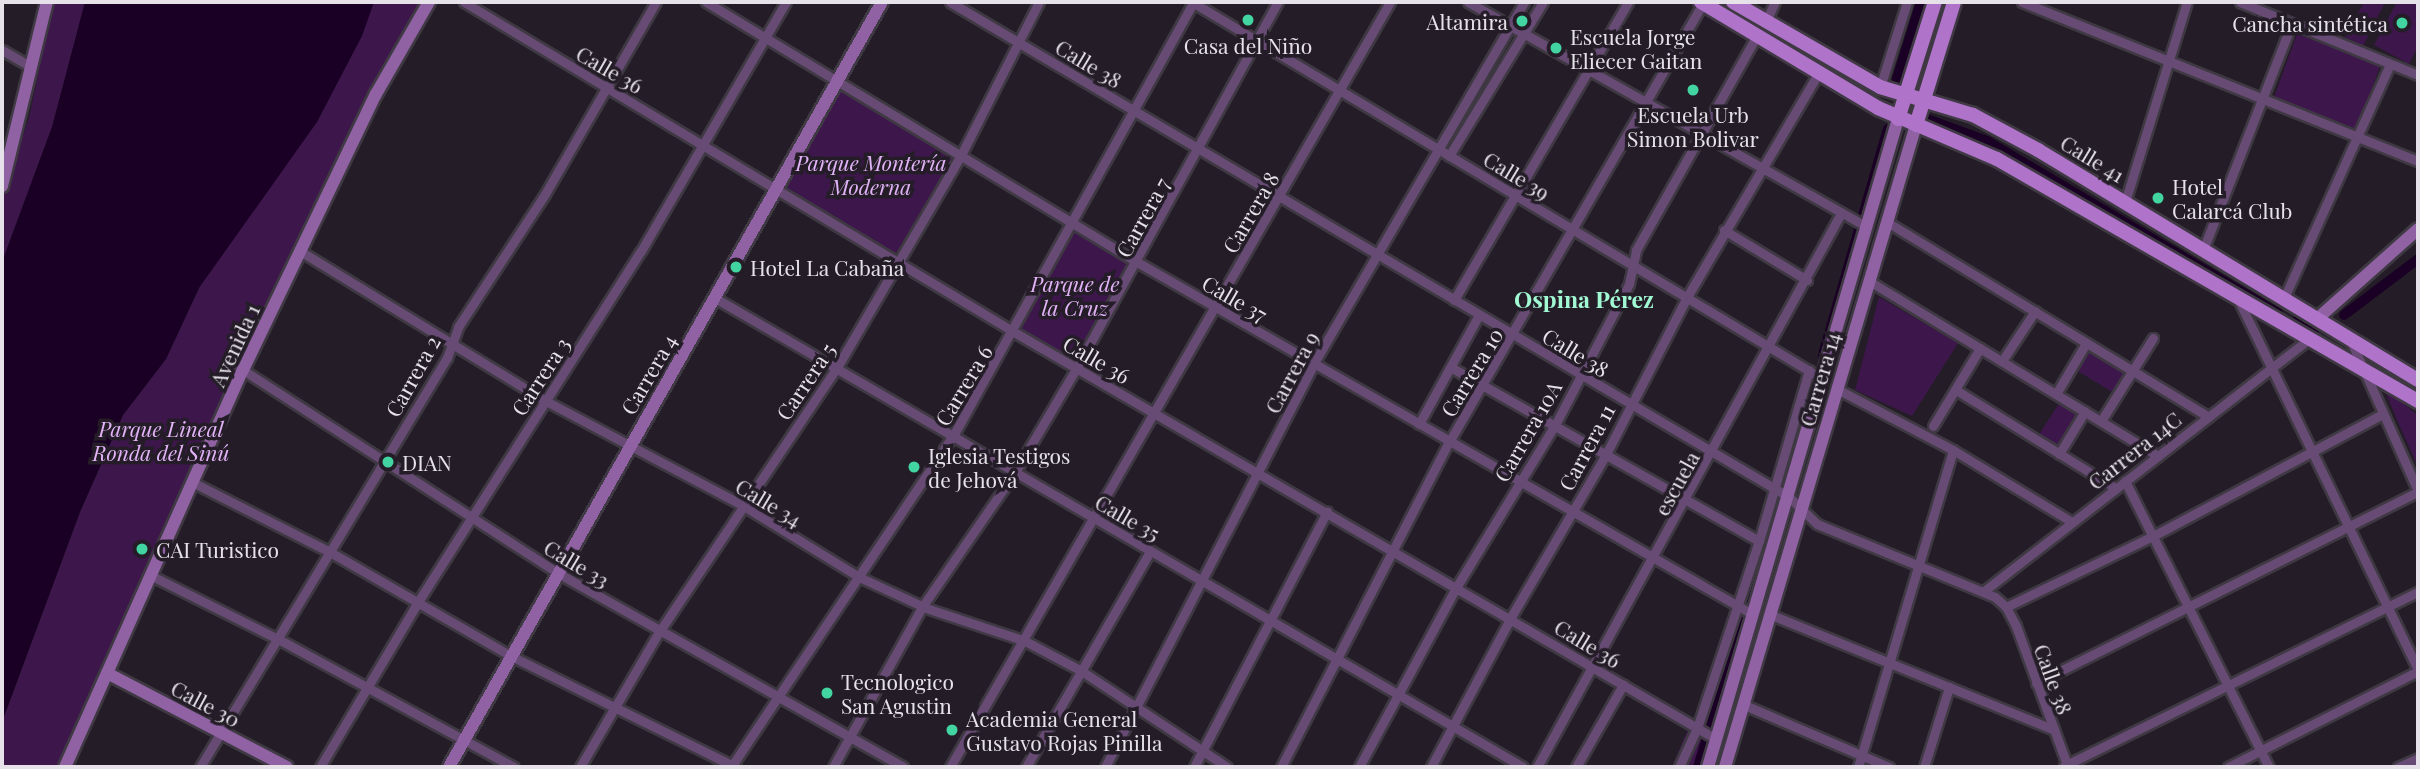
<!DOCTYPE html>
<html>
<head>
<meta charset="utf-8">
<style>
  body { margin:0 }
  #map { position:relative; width:2420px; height:769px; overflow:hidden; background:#241d28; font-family:"Playfair Display",serif }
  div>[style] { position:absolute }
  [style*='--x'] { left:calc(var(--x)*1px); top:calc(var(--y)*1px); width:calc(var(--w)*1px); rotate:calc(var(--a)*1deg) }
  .green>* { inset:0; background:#3d174b; transform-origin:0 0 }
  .water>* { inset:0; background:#1a0024 }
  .canal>* { height:10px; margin:-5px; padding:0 5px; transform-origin:5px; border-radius:5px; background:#1a0024 }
  .roads { filter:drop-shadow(2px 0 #3f3943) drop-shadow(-2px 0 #3f3943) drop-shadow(0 2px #3f3943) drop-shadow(0 -2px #3f3943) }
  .street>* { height:9px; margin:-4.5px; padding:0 4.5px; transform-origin:4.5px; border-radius:4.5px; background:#674b74 }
  .secondary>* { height:12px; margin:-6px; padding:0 6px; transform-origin:6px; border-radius:6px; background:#9062a4 }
  .primary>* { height:14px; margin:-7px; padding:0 7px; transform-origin:7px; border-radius:7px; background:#af73c9 }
  .dots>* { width:19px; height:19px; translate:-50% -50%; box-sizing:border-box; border:4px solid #241d28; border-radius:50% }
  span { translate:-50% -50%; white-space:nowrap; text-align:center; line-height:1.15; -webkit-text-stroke:7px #241d28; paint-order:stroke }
  .poi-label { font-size:21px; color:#e7e2e9 }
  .right { translate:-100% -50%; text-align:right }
  .left { translate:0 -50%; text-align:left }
  .street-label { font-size:21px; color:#e7e2e9 }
  .park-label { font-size:21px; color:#e2b3f7; font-style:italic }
  .neighbourhood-label { font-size:23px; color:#a2fad4; font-weight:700 }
  .frame { position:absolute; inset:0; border:4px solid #e7e2e9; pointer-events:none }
</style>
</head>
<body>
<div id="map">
  <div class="green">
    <i style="clip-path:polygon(53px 2px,85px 2px,52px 127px,2px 262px,2px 196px,29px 118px)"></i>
    <i style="clip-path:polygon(373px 2px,420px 2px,298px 251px,60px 767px,2px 767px,2px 722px,80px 512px,123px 415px,166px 359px,199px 288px)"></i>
    <i style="clip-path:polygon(2364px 2px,2385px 2px,2363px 46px,2345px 37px)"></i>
    <i style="clip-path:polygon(2397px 2px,2418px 2px,2418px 46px,2409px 64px,2374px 45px)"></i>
    <i style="left:2297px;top:34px;width:89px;height:69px;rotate:20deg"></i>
    <i style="left:840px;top:88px;width:133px;height:115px;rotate:31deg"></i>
    <i style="left:1075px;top:227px;width:69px;height:118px;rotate:31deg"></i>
    <i style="clip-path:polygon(1879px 297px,1958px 343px,1912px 416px,1855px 390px)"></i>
    <i style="left:2084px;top:347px;width:51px;height:24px;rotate:31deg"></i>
    <i style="clip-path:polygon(2383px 386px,2418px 416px,2418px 467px,2397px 420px)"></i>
    <i style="left:2062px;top:399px;width:24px;height:45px;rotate:33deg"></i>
    <i style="clip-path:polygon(1687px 731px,1708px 744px,1701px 767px,1672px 767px)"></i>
  </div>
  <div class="water">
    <i style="clip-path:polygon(85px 2px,374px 2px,362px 36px,317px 122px,199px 288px,166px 359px,123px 415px,80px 512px,2px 722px,2px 262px,52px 127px)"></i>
  </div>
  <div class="canal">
    <i style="--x:1897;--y:79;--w:81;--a:-72.7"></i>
    <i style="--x:1924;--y:118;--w:67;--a:20.1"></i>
    <i style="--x:1987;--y:141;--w:338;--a:30.6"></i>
    <i style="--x:2344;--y:315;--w:93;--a:-37.1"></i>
    <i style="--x:2294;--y:322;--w:22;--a:22"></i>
    <i style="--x:1823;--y:355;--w:235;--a:-74"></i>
    <i style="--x:1698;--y:767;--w:290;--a:-72.9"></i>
  </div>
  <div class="roads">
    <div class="street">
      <i style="--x:464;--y:2;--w:641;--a:30.96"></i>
      <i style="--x:1014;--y:332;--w:811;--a:30.1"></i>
      <i style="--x:706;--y:2;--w:503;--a:31.1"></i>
      <i style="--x:1137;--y:262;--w:709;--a:29.78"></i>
      <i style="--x:950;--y:2;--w:974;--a:30.54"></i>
      <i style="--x:1789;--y:497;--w:39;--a:44"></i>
      <i style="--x:1817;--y:524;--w:192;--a:22.3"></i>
      <i style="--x:1995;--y:597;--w:15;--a:42"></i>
      <i style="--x:2006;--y:607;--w:21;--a:62"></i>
      <i style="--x:2016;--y:626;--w:150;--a:69.8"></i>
      <i style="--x:1192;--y:2;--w:735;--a:30.86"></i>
      <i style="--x:1468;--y:2;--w:458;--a:29.4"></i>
      <i style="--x:2022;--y:2;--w:427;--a:21.9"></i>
      <i style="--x:2240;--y:2;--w:192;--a:22.3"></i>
      <i style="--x:1766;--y:21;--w:21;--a:-65"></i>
      <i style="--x:2;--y:50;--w:34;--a:30"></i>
      <i style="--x:1880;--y:87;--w:89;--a:-72.4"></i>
      <i style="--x:1449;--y:156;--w:180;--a:-58.6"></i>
      <i style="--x:2125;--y:202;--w:209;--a:-72.8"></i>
      <i style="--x:1887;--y:222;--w:376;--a:31.2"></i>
      <i style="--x:1724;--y:230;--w:97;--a:31.1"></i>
      <i style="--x:2203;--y:250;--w:242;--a:-68.6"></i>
      <i style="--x:300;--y:251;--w:286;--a:31.4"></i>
      <i style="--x:544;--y:400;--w:224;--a:27.9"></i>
      <i style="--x:742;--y:505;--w:137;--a:31.6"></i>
      <i style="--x:859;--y:577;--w:74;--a:24.8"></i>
      <i style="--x:926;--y:608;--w:104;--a:18.4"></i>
      <i style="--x:1025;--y:641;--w:62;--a:27.8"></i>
      <i style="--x:1080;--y:670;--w:176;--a:33.4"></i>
      <i style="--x:1869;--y:281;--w:338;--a:31.2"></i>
      <i style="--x:715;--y:298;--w:934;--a:30.13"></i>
      <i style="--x:2284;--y:298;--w:257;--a:-65.6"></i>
      <i style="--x:1454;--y:300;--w:345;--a:-59.7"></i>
      <i style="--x:2239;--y:301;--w:410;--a:64.1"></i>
      <i style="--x:2350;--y:339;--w:167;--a:65.9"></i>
      <i style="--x:2002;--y:361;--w:60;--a:-56.6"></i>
      <i style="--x:1452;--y:368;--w:352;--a:29.4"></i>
      <i style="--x:243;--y:370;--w:373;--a:32.8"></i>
      <i style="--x:556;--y:572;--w:398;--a:29.3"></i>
      <i style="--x:1837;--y:389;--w:131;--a:27.7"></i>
      <i style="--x:1953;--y:450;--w:139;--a:31.2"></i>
      <i style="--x:1956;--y:390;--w:187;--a:31.6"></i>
      <i style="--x:2056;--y:394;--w:59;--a:-59.5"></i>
      <i style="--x:2101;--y:421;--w:98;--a:-57.9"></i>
      <i style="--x:1419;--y:424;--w:124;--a:-61.2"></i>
      <i style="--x:1933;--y:426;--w:91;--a:-58.9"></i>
      <i style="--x:2059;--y:454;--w:50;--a:-58.8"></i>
      <i style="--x:2125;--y:481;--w:320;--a:63.3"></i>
      <i style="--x:192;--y:482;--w:155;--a:26.9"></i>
      <i style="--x:330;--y:552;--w:207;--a:29.9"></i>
      <i style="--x:509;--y:655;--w:253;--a:26.3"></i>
      <i style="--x:152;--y:576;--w:143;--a:26.6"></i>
      <i style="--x:280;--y:640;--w:266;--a:28.5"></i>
      <i style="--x:1984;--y:591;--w:410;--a:-37.8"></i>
      <i style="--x:2006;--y:607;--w:163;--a:-25.8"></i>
      <i style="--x:2153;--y:536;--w:259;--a:-28"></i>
      <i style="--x:1769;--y:614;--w:308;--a:22.1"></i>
      <i style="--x:2036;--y:683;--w:427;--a:-26.6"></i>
      <i style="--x:1742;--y:704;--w:160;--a:23.2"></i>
      <i style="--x:2064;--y:766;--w:394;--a:-26.2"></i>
      <i style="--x:200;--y:767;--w:478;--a:-58.9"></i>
      <i style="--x:447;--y:358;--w:33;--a:-70"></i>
      <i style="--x:458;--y:327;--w:159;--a:-56.8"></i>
      <i style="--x:545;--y:194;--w:222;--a:-60"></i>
      <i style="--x:320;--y:767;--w:188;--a:-59.3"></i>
      <i style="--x:416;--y:605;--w:419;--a:-57.6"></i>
      <i style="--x:641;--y:251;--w:288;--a:-59.8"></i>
      <i style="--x:580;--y:767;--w:156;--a:-59.7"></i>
      <i style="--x:659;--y:632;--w:317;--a:-56.1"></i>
      <i style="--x:836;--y:369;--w:248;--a:-59.7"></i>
      <i style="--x:961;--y:155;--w:172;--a:-63"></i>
      <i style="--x:731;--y:767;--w:399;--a:-56.2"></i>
      <i style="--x:953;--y:436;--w:496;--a:-61"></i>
      <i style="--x:833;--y:767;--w:183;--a:-60.9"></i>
      <i style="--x:922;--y:607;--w:164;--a:-55.4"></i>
      <i style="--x:1015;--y:472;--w:122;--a:-59.4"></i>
      <i style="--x:1077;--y:367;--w:417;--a:-61.2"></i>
      <i style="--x:950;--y:767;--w:883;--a:-60.09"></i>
      <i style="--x:1026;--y:767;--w:249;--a:-60.1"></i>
      <i style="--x:1105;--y:767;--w:455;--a:-62.6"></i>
      <i style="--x:1314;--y:363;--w:418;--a:-59.8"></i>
      <i style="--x:1194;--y:767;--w:288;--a:-62.5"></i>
      <i style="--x:1281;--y:767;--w:366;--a:-62.7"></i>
      <i style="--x:1449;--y:442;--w:507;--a:-59.95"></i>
      <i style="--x:1359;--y:767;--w:206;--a:-61.6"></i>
      <i style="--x:1457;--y:586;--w:188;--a:-58.7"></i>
      <i style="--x:1555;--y:425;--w:159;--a:-62.3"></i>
      <i style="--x:1629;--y:284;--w:35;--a:-78"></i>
      <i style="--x:1636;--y:250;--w:247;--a:-60.6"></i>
      <i style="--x:1431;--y:767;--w:170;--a:-61.9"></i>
      <i style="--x:1511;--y:617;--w:186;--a:-59.7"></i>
      <i style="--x:1605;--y:456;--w:179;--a:-62.7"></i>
      <i style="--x:1687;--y:297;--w:261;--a:-59.6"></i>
      <i style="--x:1537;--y:767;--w:632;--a:-61.24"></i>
      <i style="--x:1576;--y:767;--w:95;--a:-60.2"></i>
      <i style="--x:1679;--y:767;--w:43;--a:-65.2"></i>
      <i style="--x:1697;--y:728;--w:197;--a:-71.7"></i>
      <i style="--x:1759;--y:541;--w:178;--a:-73.7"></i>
      <i style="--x:1858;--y:767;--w:331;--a:-73.3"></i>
      <i style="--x:1924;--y:767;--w:84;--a:-72.6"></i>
      <i style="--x:2228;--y:767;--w:213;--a:-26.8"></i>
      <i style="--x:2398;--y:767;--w:22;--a:-24"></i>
    </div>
    <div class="secondary">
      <i style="--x:2;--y:186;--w:189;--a:-76.3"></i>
      <i style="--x:2317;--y:319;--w:135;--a:-41.7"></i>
      <i style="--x:107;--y:673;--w:203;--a:27.6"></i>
      <i style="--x:65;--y:767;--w:435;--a:-65.9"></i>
      <i style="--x:243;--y:370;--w:306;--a:-64.3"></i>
      <i style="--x:376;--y:94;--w:106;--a:-60.1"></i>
      <i style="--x:449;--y:767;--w:879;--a:-60.49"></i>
      <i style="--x:1708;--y:767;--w:675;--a:-73.66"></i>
      <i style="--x:1725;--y:767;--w:670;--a:-73.43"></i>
    </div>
    <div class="primary">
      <i style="--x:1701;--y:2;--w:206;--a:30.9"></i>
      <i style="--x:1878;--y:108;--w:129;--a:23.2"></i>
      <i style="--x:1997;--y:159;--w:486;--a:29.9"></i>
      <i style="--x:1733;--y:2;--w:170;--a:30"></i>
      <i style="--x:1880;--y:87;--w:97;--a:16.8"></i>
      <i style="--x:1973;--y:115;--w:74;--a:28.3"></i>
      <i style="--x:2038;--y:150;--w:444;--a:31.2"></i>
      <i style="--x:1898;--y:119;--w:123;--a:-72.5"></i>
      <i style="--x:1916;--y:125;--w:129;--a:-72.8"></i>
    </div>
  </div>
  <div class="dots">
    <i style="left:1248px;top:20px;background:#42d4a1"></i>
    <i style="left:1522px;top:21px;background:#42d4a1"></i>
    <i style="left:2402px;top:23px;background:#42d4a1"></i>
    <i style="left:1556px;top:48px;background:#42d4a1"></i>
    <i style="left:1693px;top:90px;background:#42d4a1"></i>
    <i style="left:2158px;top:198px;background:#42d4a1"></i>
    <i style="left:736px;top:267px;background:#42d4a1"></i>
    <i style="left:388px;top:462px;background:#42d4a1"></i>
    <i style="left:914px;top:467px;background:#42d4a1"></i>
    <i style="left:142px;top:549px;background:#42d4a1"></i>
    <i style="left:827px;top:693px;background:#42d4a1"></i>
    <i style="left:952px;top:730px;background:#42d4a1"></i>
  </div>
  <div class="poi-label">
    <span class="right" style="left:1508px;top:21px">Altamira</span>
    <span class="right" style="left:2388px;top:23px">Cancha sintética</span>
    <span class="left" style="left:1570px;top:48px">Escuela Jorge<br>Eliecer Gaitan</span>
    <span style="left:1248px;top:45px">Casa del Niño</span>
    <span style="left:1693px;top:126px">Escuela Urb<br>Simon Bolivar</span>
    <span class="left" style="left:2172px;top:198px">Hotel<br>Calarcá Club</span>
    <span class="left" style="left:750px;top:267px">Hotel La Cabaña</span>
    <span class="left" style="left:928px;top:467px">Iglesia Testigos<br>de Jehová</span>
    <span class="left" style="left:402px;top:462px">DIAN</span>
    <span class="left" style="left:156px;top:549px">CAI Turistico</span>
    <span class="left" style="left:841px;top:693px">Tecnologico<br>San Agustin</span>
    <span class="left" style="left:966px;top:730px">Academia General<br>Gustavo Rojas Pinilla</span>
  </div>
  <div class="street-label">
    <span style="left:1089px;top:63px;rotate:31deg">Calle 38</span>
    <span style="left:610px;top:69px;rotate:30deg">Calle 36</span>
    <span style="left:2093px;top:158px;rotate:31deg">Calle 41</span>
    <span style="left:1517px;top:175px;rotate:31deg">Calle 39</span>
    <span style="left:1250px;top:212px;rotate:-60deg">Carrera 8</span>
    <span style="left:1142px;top:217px;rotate:-61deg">Carrera 7</span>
    <span style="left:1235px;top:298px;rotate:30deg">Calle 37</span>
    <span style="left:234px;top:345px;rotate:-65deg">Avenida 1</span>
    <span style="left:1576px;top:352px;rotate:31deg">Calle 38</span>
    <span style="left:1097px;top:359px;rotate:30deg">Calle 36</span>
    <span style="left:1291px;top:372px;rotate:-62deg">Carrera 9</span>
    <span style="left:1471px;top:372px;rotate:-59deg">Carrera 10</span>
    <span style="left:648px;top:374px;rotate:-60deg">Carrera 4</span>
    <span style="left:412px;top:376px;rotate:-61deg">Carrera 2</span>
    <span style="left:540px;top:376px;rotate:-57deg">Carrera 3</span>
    <span style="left:1819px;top:379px;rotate:-74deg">Carrera 14</span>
    <span style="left:805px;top:381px;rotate:-56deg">Carrera 5</span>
    <span style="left:963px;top:385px;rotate:-59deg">Carrera 6</span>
    <span style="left:1527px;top:431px;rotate:-60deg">Carrera 10A</span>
    <span style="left:1586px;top:447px;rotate:-62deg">Carrera 11</span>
    <span style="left:2134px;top:450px;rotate:-38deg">Carrera 14C</span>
    <span style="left:1676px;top:483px;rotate:-61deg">escuela</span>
    <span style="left:769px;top:502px;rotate:31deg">Calle 34</span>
    <span style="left:1128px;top:517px;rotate:30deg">Calle 35</span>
    <span style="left:577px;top:563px;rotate:31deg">Calle 33</span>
    <span style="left:1588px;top:643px;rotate:31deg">Calle 36</span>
    <span style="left:2054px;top:679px;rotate:70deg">Calle 38</span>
    <span style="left:206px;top:703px;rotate:28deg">Calle 30</span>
  </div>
  <div class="park-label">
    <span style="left:871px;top:174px">Parque Montería<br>Moderna</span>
    <span style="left:1075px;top:295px">Parque de<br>la Cruz</span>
    <span style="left:161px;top:440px">Parque Lineal<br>Ronda del Sinú</span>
  </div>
  <div class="neighbourhood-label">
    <span style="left:1584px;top:299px">Ospina Pérez</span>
  </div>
  <div class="frame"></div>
</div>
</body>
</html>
